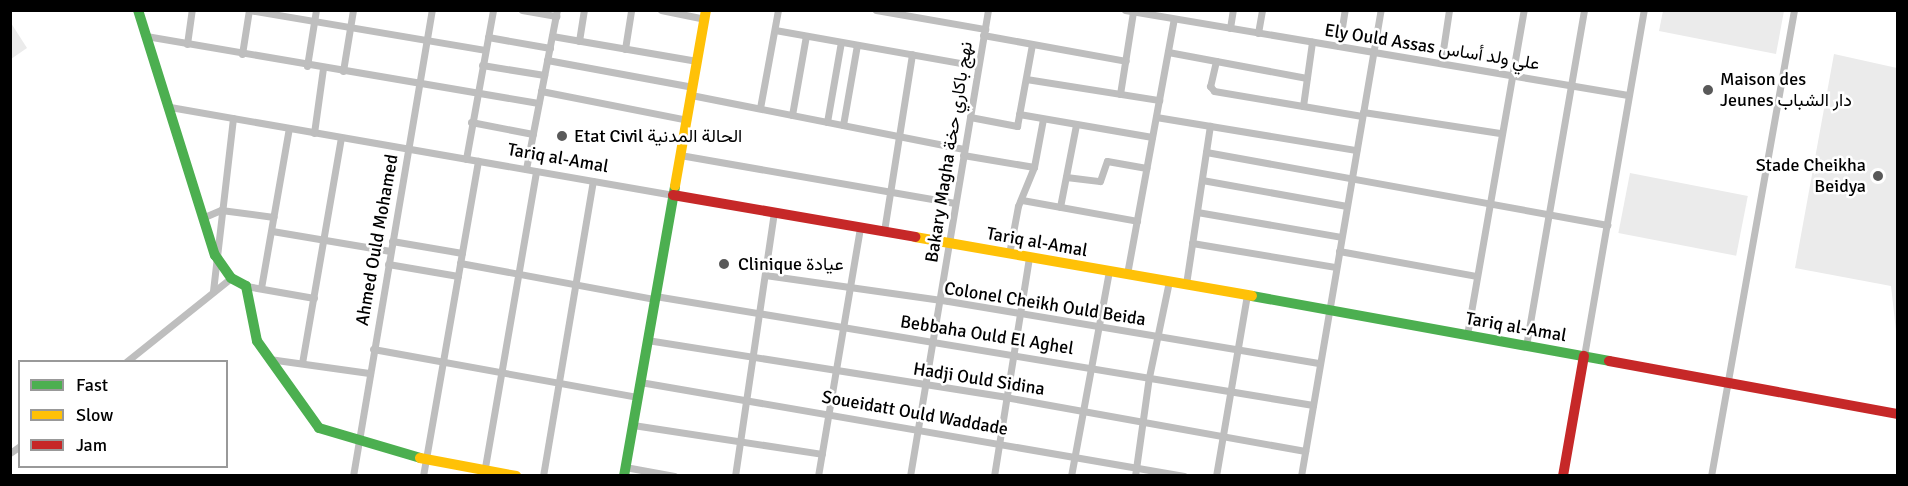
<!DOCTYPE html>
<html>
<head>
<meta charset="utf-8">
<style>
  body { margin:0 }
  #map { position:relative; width:1908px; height:486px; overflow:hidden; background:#fff; font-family:Signika,Vazirmatn,sans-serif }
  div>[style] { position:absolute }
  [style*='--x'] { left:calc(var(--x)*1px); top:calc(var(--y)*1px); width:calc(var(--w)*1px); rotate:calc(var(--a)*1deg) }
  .green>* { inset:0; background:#ebebeb; transform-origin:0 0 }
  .street>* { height:7px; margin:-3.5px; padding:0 3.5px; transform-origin:3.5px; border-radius:3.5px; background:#bebebe }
  .fast>* { height:10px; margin:-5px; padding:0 5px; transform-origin:5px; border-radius:5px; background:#4caf50 }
  .slow>* { height:10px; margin:-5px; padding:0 5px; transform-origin:5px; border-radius:5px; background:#ffc107 }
  .jam>* { height:10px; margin:-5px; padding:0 5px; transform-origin:5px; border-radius:5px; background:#c62828 }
  .dots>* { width:16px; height:16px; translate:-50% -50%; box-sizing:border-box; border:3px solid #fff; border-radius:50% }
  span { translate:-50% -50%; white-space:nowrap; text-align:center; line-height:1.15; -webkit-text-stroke:5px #fff; paint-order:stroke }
  .street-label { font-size:18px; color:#000 }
  .poi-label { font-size:18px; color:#000 }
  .left { translate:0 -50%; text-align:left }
  .right { translate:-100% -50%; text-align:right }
  .frame { position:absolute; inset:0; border:12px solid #000; pointer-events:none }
  .legend { position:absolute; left:18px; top:360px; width:210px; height:108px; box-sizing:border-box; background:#fff; border:2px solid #999; margin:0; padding:8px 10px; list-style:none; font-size:18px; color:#000 }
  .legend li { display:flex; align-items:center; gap:12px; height:30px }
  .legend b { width:30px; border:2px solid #999 }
</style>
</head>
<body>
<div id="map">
  <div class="green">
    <i style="clip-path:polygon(1663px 11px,1784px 11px,1776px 54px,1659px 31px)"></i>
    <i style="clip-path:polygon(11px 23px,27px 48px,11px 59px,10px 59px)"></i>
    <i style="clip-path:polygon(1834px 54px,1897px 68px,1897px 340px,1891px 286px,1795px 268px)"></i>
    <i style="left:1630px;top:173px;width:120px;height:61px;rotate:11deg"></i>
  </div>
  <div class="street">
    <i style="--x:522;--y:10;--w:35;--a:10"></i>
    <i style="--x:661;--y:10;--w:45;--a:11.6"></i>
    <i style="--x:876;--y:10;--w:111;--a:9.9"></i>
    <i style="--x:1125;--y:10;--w:510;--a:9.59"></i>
    <i style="--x:1230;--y:28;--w:18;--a:-81"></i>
    <i style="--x:775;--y:30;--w:206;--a:10.1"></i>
    <i style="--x:1258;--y:33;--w:23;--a:-80"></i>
    <i style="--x:983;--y:35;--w:145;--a:10.3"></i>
    <i style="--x:146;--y:36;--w:398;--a:9.7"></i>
    <i style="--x:552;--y:36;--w:147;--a:9.8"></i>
    <i style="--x:488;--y:37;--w:63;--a:10.1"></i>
    <i style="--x:579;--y:41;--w:31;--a:-81"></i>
    <i style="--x:187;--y:44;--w:34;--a:-82"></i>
    <i style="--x:1339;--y:46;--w:36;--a:-81"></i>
    <i style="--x:625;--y:49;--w:39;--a:-81"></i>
    <i style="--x:1168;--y:52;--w:141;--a:10.6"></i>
    <i style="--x:242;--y:54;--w:45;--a:-81"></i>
    <i style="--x:249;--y:10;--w:239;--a:9.6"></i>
    <i style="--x:547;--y:60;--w:147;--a:10.5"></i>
    <i style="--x:1216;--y:61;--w:26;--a:103"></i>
    <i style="--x:1210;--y:86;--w:6;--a:51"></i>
    <i style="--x:1214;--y:91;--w:150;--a:9.6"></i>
    <i style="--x:1441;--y:63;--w:54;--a:-81.4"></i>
    <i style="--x:482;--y:65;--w:63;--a:9.2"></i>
    <i style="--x:307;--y:66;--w:57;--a:-80.9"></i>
    <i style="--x:343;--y:71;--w:62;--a:-80.7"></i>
    <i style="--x:1026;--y:79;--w:135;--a:9"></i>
    <i style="--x:541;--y:91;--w:149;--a:11.2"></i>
    <i style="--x:1120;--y:94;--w:83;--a:-81"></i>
    <i style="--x:691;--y:95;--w:278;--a:11.2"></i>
    <i style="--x:1303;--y:106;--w:65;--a:-82"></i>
    <i style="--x:170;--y:107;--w:511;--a:9.92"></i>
    <i style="--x:760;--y:108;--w:100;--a:-79.6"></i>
    <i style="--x:1363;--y:112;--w:140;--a:8.7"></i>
    <i style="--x:1019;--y:114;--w:135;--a:9.8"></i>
    <i style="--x:792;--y:115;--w:80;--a:-80"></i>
    <i style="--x:970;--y:117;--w:48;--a:10.8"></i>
    <i style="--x:1017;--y:126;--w:83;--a:-79.6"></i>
    <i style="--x:1156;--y:117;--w:203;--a:9.4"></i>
    <i style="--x:471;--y:122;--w:63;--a:11"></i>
    <i style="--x:827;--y:122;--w:81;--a:-80.1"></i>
    <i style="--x:843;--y:125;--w:81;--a:-80.1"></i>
    <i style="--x:314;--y:133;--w:66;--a:-82.1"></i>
    <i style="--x:1206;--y:152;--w:408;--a:10.3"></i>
    <i style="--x:680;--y:155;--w:279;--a:9.9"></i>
    <i style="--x:963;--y:155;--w:72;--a:9.6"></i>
    <i style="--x:466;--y:159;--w:151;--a:-79.7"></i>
    <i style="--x:526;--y:169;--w:162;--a:-79"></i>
    <i style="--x:1066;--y:177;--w:34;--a:7"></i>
    <i style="--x:1100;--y:181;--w:21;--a:-71"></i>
    <i style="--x:1107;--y:161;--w:40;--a:10"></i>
    <i style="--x:1202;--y:180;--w:147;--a:10.2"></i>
    <i style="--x:1022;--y:200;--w:117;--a:10.3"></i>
    <i style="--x:1060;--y:207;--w:84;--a:-79"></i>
    <i style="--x:1197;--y:212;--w:146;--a:9.8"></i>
    <i style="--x:202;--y:218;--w:21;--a:-23"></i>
    <i style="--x:221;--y:210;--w:53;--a:7.5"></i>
    <i style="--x:272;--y:231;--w:120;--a:9.6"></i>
    <i style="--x:884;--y:231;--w:179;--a:-81"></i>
    <i style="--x:392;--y:241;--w:71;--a:9.7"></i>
    <i style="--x:1192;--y:243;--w:146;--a:9.5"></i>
    <i style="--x:1339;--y:251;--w:139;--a:10.3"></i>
    <i style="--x:1009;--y:254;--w:49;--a:-79.4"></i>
    <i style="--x:1018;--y:206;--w:42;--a:-67.7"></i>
    <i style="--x:1034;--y:167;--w:49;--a:-79.4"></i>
    <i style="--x:460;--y:263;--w:198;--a:10.5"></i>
    <i style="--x:388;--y:264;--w:71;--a:9.7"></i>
    <i style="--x:1127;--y:274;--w:259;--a:-79.6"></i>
    <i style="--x:765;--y:275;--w:185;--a:8.1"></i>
    <i style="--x:948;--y:301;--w:377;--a:9.5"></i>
    <i style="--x:1186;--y:284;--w:160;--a:-81.4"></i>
    <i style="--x:246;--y:286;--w:69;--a:10"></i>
    <i style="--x:261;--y:288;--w:162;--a:-80.1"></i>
    <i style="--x:213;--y:291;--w:174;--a:-83.4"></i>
    <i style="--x:655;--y:296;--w:667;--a:9.41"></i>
    <i style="--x:1467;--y:335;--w:330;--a:-80.1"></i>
    <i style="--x:647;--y:340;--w:363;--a:9"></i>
    <i style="--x:1005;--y:397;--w:305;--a:10.2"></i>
    <i style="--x:1526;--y:346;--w:341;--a:-80.2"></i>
    <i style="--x:373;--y:349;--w:268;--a:10.3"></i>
    <i style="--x:1584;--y:356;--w:351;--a:-80.2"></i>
    <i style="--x:269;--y:359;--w:101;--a:8"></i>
    <i style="--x:126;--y:362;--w:134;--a:-38.7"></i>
    <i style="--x:302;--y:363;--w:228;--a:-80.2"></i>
    <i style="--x:640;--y:382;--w:552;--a:9.8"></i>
    <i style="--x:633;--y:425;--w:191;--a:8.7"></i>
    <i style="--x:10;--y:453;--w:12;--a:-35"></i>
    <i style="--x:625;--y:467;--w:50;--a:10.4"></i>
    <i style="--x:484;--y:473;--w:306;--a:-80.2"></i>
    <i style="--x:353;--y:476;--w:473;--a:-80.4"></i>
    <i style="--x:423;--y:476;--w:320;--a:-80.1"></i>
    <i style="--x:543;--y:476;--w:299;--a:-80.4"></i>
    <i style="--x:735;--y:476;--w:266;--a:-81.6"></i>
    <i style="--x:818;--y:476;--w:253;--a:-80.4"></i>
    <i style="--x:910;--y:476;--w:472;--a:-80.5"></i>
    <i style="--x:994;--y:476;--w:222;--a:-80.9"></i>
    <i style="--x:1071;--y:476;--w:208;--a:-79.5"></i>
    <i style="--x:1135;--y:476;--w:100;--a:-82"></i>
    <i style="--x:1149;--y:377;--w:98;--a:-78.2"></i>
    <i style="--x:1216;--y:476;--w:184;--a:-80.3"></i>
    <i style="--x:1301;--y:476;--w:473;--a:-80.3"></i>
    <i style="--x:1711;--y:476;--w:473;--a:-79.9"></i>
  </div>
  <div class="fast">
    <i style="--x:138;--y:10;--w:257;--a:72.6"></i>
    <i style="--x:215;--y:255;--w:28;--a:55"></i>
    <i style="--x:231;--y:278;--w:17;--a:28"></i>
    <i style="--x:246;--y:286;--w:56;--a:78.7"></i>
    <i style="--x:257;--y:341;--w:107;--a:54.5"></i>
    <i style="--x:319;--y:428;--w:105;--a:16.5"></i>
    <i style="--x:1252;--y:296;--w:363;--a:10.3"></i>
    <i style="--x:624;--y:476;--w:294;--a:-80"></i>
  </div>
  <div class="slow">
    <i style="--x:675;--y:186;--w:179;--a:-80"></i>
    <i style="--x:915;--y:237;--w:342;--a:9.9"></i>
    <i style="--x:420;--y:458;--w:98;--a:10.6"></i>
  </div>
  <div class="jam">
    <i style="--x:673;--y:195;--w:246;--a:9.8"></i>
    <i style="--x:1609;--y:361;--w:294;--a:10.4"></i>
    <i style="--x:1563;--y:476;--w:122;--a:-80.1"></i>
  </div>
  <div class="dots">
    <i style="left:1708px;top:90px;background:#595959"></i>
    <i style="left:562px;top:136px;background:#595959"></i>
    <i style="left:1878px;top:176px;background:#595959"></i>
    <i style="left:724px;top:264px;background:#595959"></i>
  </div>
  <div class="street-label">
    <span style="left:1432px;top:47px;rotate:9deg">Ely Ould Assas علي ولد أساس</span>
    <span style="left:949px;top:152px;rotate:-81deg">Bakary Magha نهج باكاري حخة</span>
    <span style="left:558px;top:158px;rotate:10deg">Tariq al-Amal</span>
    <span style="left:377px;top:240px;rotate:-80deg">Ahmed Ould Mohamed</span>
    <span style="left:1037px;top:242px;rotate:10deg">Tariq al-Amal</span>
    <span style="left:1045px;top:304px;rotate:9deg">Colonel Cheikh Ould Beida</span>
    <span style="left:1516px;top:327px;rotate:10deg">Tariq al-Amal</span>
    <span style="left:987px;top:335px;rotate:9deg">Bebbaha Ould El Aghel</span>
    <span style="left:979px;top:379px;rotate:9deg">Hadji Ould Sidina</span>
    <span style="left:915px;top:413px;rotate:10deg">Soueidatt Ould Waddade</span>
  </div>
  <div class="poi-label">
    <span class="left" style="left:1720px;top:90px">Maison des<br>Jeunes دار الشباب</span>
    <span class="left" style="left:574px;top:136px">Etat Civil الحالة المدنية</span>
    <span class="right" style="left:1866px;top:176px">Stade Cheikha<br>Beidya</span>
    <span class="left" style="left:738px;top:264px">Clinique عيادة</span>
  </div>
  <div class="frame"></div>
  <ul class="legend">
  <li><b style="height:8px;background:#4caf50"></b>Fast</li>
  <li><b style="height:8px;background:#ffc107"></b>Slow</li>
  <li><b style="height:8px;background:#c62828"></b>Jam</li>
  </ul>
</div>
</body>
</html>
